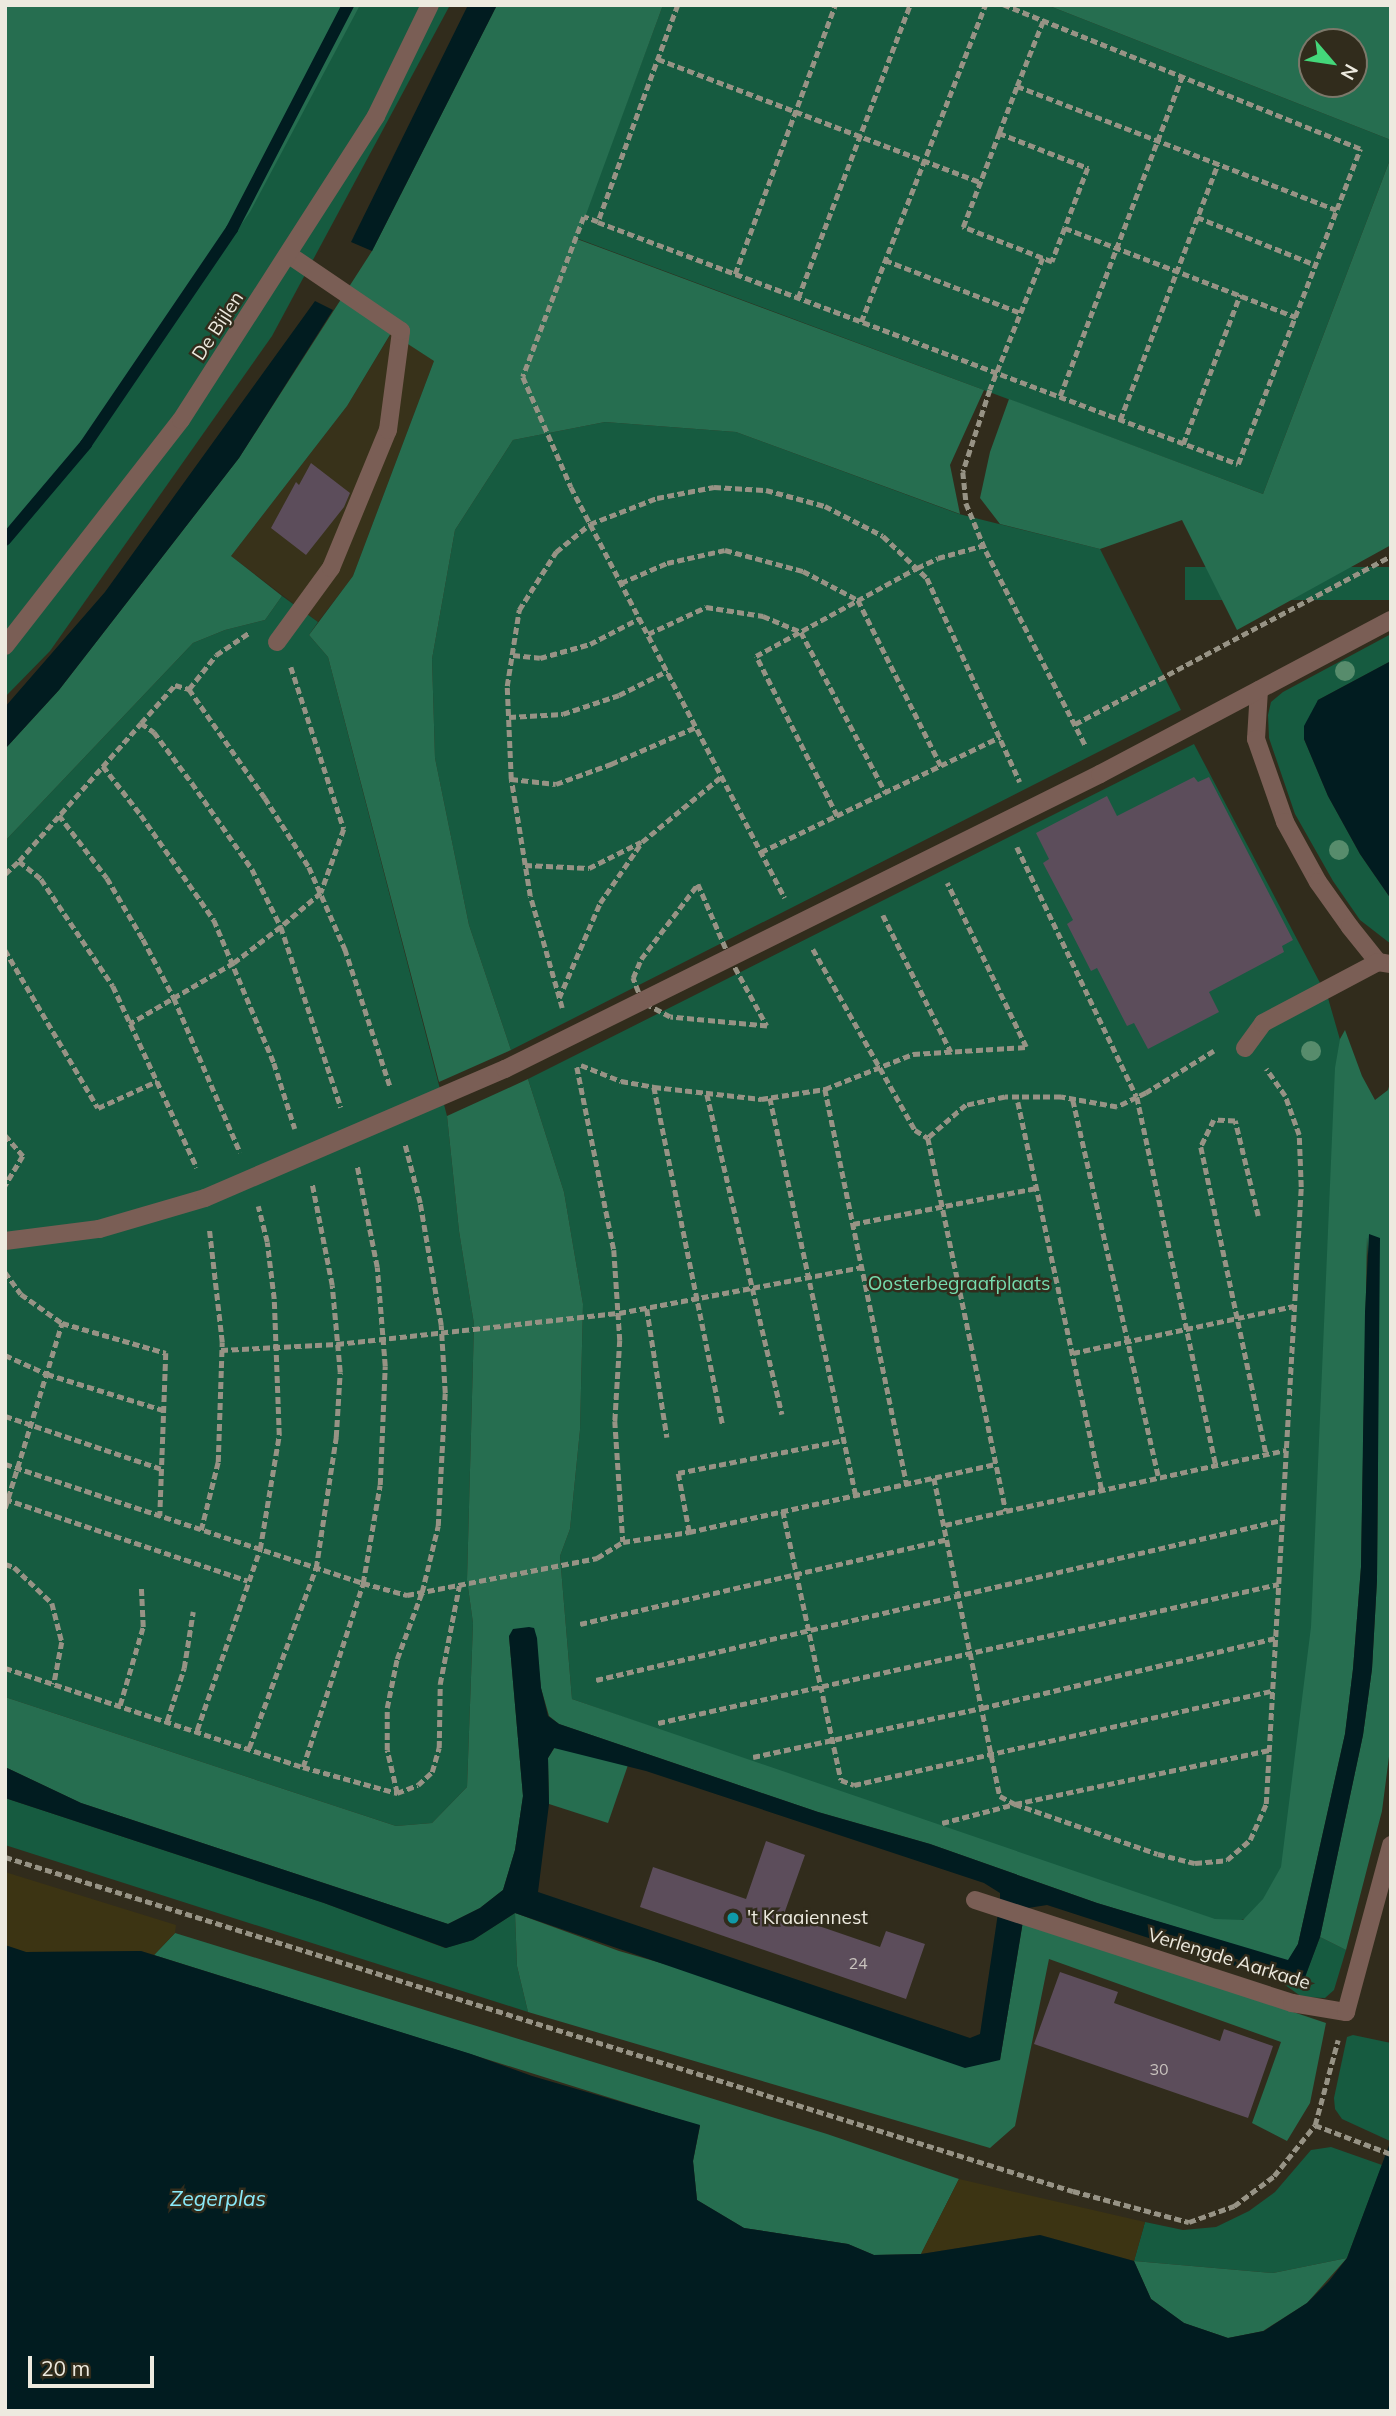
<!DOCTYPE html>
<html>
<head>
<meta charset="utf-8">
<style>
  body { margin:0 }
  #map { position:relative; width:1396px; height:2416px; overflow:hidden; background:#312c1c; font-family:Mulish,sans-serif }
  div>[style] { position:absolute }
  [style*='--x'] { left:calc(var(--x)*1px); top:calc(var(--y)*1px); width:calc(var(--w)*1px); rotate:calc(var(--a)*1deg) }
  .built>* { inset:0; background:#38321a }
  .green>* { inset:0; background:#165b40; transform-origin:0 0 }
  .forest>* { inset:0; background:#266e50 }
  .sand>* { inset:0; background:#3c3413 }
  .water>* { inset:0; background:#011c20 }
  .stream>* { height:12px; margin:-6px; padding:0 6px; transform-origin:6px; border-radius:6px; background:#011c20 }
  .building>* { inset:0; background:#5c4d5b }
  .path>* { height:4.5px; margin-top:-2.25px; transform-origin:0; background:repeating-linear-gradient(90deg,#979385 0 7px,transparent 0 10.5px) }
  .minor>* { height:18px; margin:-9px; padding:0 9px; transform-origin:9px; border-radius:9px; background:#7a5e55 }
  .trees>* { width:20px; height:20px; margin:-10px; border-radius:50%; background:#578c6c }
  .dots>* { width:19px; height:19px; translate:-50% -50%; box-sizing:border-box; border:4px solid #312c1c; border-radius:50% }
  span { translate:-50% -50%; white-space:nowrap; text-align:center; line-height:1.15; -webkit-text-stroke:5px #312c1c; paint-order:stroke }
  .number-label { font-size:16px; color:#c9c3be }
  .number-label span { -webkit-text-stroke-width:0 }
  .street-label { font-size:19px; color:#edeadf }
  .park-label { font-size:19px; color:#76dbad }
  .poi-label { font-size:19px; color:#edeadf }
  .left { translate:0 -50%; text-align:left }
  .water-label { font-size:21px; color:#89e9f8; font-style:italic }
  .frame { position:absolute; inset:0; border:7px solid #edeadf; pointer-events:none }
  .north { position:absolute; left:1298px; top:28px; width:70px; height:70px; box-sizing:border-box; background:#312c1c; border:2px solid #7c786a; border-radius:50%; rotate:119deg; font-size:19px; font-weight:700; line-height:28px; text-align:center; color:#edeadf }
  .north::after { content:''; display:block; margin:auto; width:24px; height:32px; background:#44d77a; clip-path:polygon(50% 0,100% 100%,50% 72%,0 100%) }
  .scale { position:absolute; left:28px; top:2356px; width:126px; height:32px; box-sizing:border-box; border:4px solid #edeadf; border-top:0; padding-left:9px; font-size:21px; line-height:24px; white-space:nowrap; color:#edeadf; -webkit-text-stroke:5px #312c1c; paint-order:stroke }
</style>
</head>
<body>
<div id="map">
  <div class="built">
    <i style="clip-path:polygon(392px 332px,434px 361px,353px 576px,318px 622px,231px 556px,347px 406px)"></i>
  </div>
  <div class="green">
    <i style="clip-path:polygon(5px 5px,450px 5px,272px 336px,50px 651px,5px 697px)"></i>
    <i style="clip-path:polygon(663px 5px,1047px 5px,1391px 140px,1391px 157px,1263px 494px,576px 238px)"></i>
    <i style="clip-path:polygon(605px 422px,736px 432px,959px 514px,1100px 549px,1181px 710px,511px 1050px,469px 925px,435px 758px,432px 659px,455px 530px,513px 440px)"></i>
    <i style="left:1391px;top:567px;width:33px;height:206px;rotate:90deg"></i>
    <i style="clip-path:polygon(282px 596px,318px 622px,309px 635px,328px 657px,447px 1116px,459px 1231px,474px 1324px,467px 1580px,473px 1623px,467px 1787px,432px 1823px,396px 1826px,5px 1697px,5px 841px,193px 643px,225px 630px,265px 620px)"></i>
    <i style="clip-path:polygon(1391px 634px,1391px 661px,1318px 700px,1304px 739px,1328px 796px,1360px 854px,1391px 899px,1391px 944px,1360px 920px,1333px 881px,1295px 814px,1269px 738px,1268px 715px,1271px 702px,1283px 692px)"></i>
    <i style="clip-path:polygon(1194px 744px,1328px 998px,1347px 1064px,1317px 1650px,1287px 1875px,1260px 1912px,1223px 1928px,572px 1699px,560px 1556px,570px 1529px,580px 1430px,583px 1304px,564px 1192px,528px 1079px)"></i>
    <i style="clip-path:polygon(5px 1798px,324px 1903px,445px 1948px,473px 1940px,515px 1913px,517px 1966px,528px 2012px,5px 1845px)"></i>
    <i style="clip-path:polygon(1320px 1937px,1346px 1950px,1334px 1990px,1325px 1998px,1302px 1997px,1278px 1980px,1296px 1982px,1304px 1979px)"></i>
    <i style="clip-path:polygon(1353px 2035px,1391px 2043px,1390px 2141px,1342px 2119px,1335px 2109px,1334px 2098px,1347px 2037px)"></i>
    <i style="clip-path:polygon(1331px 2147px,1382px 2165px,1347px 2258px,1273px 2273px,1134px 2261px,1145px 2222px,1183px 2230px,1216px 2227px,1249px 2211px,1275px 2192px,1311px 2150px)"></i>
  </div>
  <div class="forest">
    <i style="clip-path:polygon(5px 5px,360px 5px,250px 212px,124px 393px,5px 547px)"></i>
    <i style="clip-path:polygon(497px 5px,663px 5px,577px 239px,984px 390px,950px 465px,960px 514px,736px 432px,605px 422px,513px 440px,455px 530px,432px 659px,435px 758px,469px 925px,511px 1050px,439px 1082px,328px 657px,309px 635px,353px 576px,434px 361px,391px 333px,347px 406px,231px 556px,282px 596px,265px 620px,225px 630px,193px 643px,5px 841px,5px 749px,59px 690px,239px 458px,372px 251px)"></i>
    <i style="clip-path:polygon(evenodd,1047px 5px,1391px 5px,1391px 140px,1047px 5px,1312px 42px,1354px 42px,1354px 84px,1312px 84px,1312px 42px)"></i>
    <i style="clip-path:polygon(1391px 157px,1391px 545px,1237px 630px,1182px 520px,1100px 549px,1000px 524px,980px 498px,990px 452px,1009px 399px,1263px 494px)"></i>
    <i style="clip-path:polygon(1345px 1030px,1362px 1076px,1375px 1100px,1388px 1090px,1391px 1080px,1391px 1741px,1382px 1811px,1346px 1950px,1320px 1937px,1363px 1735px,1372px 1669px,1377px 1580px,1378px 1460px,1367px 1237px,1361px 1567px,1353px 1669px,1345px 1734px,1332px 1792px,1298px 1944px,1288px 1961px,1097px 1903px,930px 1844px,818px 1812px,559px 1724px,549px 1716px,541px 1688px,534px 1628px,509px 1636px,523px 1796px,515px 1850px,503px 1890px,480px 1908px,448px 1924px,81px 1803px,5px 1767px,5px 1697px,396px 1826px,432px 1823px,467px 1787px,473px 1623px,467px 1580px,474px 1324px,459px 1231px,447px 1116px,528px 1079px,564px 1192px,583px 1304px,580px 1430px,570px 1529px,560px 1556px,572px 1699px,1215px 1919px,1243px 1920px,1263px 1899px,1281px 1867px,1311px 1627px,1335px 1068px,1340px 1039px)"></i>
    <i style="clip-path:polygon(555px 1747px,628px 1765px,608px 1823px,549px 1804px,548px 1758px)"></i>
    <i style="clip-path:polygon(515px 1913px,619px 1951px,1000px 2060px,1023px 1921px,1326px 2023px,1310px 2103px,1287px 2141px,1252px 2123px,1281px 2042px,1049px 1959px,1015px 2126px,990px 2148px,528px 2012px,517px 1966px)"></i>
    <i style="clip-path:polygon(175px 1933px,827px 2134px,959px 2179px,921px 2254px,874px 2255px,848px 2244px,744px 2228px,697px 2200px,693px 2161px,700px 2126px,154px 1955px)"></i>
    <i style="clip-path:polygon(1347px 2258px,1307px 2303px,1263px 2331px,1228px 2338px,1184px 2323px,1151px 2299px,1134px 2261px,1273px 2273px)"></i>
  </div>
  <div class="sand">
    <i style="clip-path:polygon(5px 1872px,176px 1925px,175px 1933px,154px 1955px,141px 1951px,26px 1952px,5px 1945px)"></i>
    <i style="clip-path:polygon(959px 2179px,1145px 2222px,1134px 2261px,1040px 2235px,921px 2254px)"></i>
  </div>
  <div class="water">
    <i style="clip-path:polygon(468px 5px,497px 5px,372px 251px,351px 242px)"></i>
    <i style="clip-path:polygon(315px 301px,333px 310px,239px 458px,59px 690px,5px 749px,5px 707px,105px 592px)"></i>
    <i style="clip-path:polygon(1391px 661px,1391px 899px,1360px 854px,1328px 796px,1304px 739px,1304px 726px,1318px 700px)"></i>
    <i style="clip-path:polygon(1369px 1234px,1380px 1238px,1377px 1580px,1372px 1669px,1363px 1735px,1320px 1937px,1304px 1980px,1296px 1982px,1278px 1980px,1047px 1905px,1028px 1908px,1000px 1901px,1000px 1893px,984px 1883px,646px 1771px,554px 1748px,548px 1758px,549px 1804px,538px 1892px,970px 2038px,980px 2034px,998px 1913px,1023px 1921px,1000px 2060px,965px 2068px,515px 1913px,473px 1940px,446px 1948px,324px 1903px,5px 1798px,5px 1767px,81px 1803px,448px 1924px,480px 1908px,503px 1890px,515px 1850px,523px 1796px,509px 1636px,513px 1629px,529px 1627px,534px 1628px,537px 1638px,541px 1688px,548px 1716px,559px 1724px,818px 1812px,930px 1844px,1097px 1903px,1288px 1960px,1298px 1944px,1345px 1734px,1353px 1669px,1361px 1567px,1365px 1312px)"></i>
    <i style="clip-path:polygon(5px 1945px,26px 1952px,141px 1951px,471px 2054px,532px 2076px,700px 2125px,693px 2161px,697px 2200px,744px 2228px,848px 2244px,874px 2255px,921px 2254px,1040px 2235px,1134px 2261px,1151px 2299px,1184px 2323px,1228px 2338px,1264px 2331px,1307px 2303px,1329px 2281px,1347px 2258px,1391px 2140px,1391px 2411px,5px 2411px)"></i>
  </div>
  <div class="stream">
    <i style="--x:5;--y:540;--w:126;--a:-49.8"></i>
    <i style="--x:86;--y:444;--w:260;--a:-55.8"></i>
    <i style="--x:232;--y:229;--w:252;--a:-62.6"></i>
  </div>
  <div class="building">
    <i style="clip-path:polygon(311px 463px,350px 493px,344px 507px,306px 555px,271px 528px,296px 482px,299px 485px)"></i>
    <i style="clip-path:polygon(1194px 777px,1198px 782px,1209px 777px,1293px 940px,1282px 946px,1284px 952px,1209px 992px,1219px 1012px,1148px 1049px,1134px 1023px,1127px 1026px,1097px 968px,1091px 971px,1067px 924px,1073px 920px,1043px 863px,1049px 859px,1036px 833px,1107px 796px,1117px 816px)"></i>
    <i style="clip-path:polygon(766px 1841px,805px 1855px,784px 1914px,880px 1947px,886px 1931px,925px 1944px,906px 1999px,640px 1907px,653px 1867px,746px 1899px)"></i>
    <i style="clip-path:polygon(1060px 1972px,1118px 1992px,1114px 2003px,1220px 2041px,1224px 2029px,1273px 2046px,1248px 2118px,1034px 2044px)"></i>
  </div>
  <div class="path">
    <i style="--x:678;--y:5;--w:231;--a:110.2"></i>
    <i style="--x:598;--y:222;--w:684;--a:20.71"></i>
    <i style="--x:1238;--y:464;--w:338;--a:-68.8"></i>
    <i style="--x:1360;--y:149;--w:385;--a:-158"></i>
    <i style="--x:658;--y:59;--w:345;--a:20.9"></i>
    <i style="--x:1017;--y:86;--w:70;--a:-68.2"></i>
    <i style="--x:999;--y:133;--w:50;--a:-69"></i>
    <i style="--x:1017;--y:86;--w:343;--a:21.2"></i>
    <i style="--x:1197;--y:217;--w:128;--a:22"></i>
    <i style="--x:598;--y:222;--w:15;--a:-160"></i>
    <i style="--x:584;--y:217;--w:171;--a:110.9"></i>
    <i style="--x:523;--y:377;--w:120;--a:66.4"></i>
    <i style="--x:571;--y:487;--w:463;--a:62.5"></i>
    <i style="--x:1065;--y:228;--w:36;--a:111"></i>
    <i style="--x:1052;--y:262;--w:96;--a:-158.5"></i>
    <i style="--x:963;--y:227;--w:101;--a:-69"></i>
    <i style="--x:999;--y:133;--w:96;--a:21.5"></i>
    <i style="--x:1088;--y:168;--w:64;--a:111"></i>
    <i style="--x:1065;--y:228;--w:248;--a:21.1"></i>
    <i style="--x:1043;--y:258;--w:142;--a:111.9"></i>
    <i style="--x:990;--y:390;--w:86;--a:108.2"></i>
    <i style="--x:963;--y:472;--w:31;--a:84"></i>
    <i style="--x:966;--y:503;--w:52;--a:67.4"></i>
    <i style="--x:986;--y:551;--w:219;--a:62.9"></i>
    <i style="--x:885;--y:260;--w:146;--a:21.3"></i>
    <i style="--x:735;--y:274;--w:287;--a:-69.6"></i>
    <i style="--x:798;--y:298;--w:314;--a:-69.1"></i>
    <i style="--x:861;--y:322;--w:340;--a:-68.6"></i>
    <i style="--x:1060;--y:396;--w:342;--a:-69.1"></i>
    <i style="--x:1120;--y:420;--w:274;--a:-69.1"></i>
    <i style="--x:1183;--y:444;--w:160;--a:-69.1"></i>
    <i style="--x:621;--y:583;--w:50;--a:-23.5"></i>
    <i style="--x:667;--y:563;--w:59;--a:-12.6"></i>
    <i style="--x:725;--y:550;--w:81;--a:15.1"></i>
    <i style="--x:803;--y:571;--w:62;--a:27.8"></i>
    <i style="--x:858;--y:600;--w:186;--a:63.4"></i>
    <i style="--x:648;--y:634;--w:64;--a:-25"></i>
    <i style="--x:706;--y:607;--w:58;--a:9"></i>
    <i style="--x:763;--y:616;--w:41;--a:22.8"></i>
    <i style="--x:801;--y:632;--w:182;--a:62.2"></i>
    <i style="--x:513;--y:655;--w:27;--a:6"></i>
    <i style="--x:540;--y:658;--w:52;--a:-15.6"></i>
    <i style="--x:590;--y:644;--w:56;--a:-27.5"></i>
    <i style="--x:291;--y:667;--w:170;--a:71.9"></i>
    <i style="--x:344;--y:829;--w:68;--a:109.8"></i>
    <i style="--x:321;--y:893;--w:52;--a:139.6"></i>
    <i style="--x:281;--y:927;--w:190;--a:71.6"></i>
    <i style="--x:189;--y:689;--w:43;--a:-51.5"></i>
    <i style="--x:216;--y:655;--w:40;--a:-34"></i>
    <i style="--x:509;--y:717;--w:54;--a:-3.2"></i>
    <i style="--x:563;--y:714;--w:59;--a:-18.7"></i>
    <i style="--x:619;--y:695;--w:54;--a:-26.6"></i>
    <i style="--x:141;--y:723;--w:51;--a:-48.2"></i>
    <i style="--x:175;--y:685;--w:15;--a:16"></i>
    <i style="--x:189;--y:689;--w:133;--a:55.1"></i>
    <i style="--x:265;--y:798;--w:82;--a:57.5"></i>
    <i style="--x:309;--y:867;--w:90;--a:66.3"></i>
    <i style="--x:345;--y:949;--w:144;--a:71.8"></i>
    <i style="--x:1075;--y:724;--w:358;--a:-28"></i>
    <i style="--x:103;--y:766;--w:62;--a:52.2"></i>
    <i style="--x:141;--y:815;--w:128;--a:55.2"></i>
    <i style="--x:214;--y:920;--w:155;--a:67.2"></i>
    <i style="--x:274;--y:1063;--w:69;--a:72.3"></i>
    <i style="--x:511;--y:779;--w:45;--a:6.3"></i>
    <i style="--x:556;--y:784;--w:59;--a:-20"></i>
    <i style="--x:611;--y:764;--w:93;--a:-23.5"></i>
    <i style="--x:59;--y:815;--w:79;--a:52.7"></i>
    <i style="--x:107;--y:878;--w:71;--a:59.5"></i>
    <i style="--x:143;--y:939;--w:67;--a:62.3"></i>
    <i style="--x:174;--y:998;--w:168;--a:66.8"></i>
    <i style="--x:837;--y:816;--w:179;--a:-116.9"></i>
    <i style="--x:756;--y:656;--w:183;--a:-28.7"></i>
    <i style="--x:917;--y:568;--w:23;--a:-25"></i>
    <i style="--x:938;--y:558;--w:49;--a:-15.5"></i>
    <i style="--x:1017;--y:847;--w:277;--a:64.4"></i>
    <i style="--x:1137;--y:1097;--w:376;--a:77.9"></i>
    <i style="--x:761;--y:852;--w:265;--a:-25.7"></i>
    <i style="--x:19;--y:861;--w:184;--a:-48.5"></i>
    <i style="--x:141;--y:723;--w:16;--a:35"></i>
    <i style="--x:154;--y:732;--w:64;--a:53.3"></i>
    <i style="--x:192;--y:783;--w:105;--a:55.1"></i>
    <i style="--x:252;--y:869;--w:65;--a:63.4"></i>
    <i style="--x:281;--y:927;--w:59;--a:142.5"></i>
    <i style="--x:234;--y:963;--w:121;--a:149.6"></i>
    <i style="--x:525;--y:865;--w:64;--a:2.7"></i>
    <i style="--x:589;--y:868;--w:58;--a:-26.6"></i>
    <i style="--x:5;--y:874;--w:19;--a:-43"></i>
    <i style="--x:19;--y:861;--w:28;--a:39"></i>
    <i style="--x:41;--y:879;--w:129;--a:56.1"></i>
    <i style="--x:113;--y:986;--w:200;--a:65.2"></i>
    <i style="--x:698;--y:884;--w:81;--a:66.6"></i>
    <i style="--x:730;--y:958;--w:77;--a:61.4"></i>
    <i style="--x:767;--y:1026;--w:97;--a:-174.7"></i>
    <i style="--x:670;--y:1017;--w:32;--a:-152"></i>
    <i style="--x:642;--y:1002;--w:26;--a:-111"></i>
    <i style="--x:633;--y:978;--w:21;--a:-67"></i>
    <i style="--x:641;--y:959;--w:94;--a:-52.8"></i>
    <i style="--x:883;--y:915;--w:153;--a:63.6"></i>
    <i style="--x:813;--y:949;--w:208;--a:60.6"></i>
    <i style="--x:915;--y:1130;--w:15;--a:32"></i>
    <i style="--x:5;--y:950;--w:183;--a:59.5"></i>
    <i style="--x:98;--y:1108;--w:65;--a:-24.6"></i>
    <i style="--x:559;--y:998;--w:103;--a:-66.7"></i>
    <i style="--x:600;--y:903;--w:74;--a:-55.5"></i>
    <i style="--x:642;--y:842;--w:104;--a:-39.5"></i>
    <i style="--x:562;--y:1008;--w:116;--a:-105.9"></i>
    <i style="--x:530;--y:896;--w:119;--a:-99.2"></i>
    <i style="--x:511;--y:779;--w:93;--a:-92.5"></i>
    <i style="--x:507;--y:686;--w:77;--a:-81"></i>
    <i style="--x:519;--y:610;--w:69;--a:-57.5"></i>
    <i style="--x:556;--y:552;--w:44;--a:-39.5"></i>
    <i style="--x:590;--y:524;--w:72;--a:-21.2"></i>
    <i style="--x:657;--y:498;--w:58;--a:-10.9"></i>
    <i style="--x:714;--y:487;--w:52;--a:3.3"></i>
    <i style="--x:766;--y:490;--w:61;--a:15.2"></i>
    <i style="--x:825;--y:506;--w:65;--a:27.3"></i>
    <i style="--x:883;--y:536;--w:61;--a:43.7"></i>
    <i style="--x:927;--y:578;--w:224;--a:65.5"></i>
    <i style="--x:1214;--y:1051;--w:80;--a:148.3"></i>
    <i style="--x:1146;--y:1093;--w:32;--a:154"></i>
    <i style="--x:1117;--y:1107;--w:57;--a:-169.9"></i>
    <i style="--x:1061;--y:1097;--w:56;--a:180"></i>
    <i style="--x:1005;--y:1097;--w:40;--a:168"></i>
    <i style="--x:966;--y:1105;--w:50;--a:139"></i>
    <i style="--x:928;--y:1138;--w:381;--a:78.2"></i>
    <i style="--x:1006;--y:1511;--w:287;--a:-12.3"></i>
    <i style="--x:581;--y:1065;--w:43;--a:21.8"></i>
    <i style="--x:621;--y:1081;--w:34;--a:10"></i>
    <i style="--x:654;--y:1087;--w:108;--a:6.4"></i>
    <i style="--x:761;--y:1099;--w:65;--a:-8.9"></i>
    <i style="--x:825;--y:1089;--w:95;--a:-21.7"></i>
    <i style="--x:913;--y:1054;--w:113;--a:-3.5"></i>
    <i style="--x:1026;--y:1047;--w:182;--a:-115.7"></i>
    <i style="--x:577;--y:1067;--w:187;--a:78.6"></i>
    <i style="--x:614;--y:1250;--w:90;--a:86.2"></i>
    <i style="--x:620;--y:1340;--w:81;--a:93.5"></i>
    <i style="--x:615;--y:1421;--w:121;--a:86.2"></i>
    <i style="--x:654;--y:1087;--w:346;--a:78.5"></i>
    <i style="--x:825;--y:1089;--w:403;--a:78.3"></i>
    <i style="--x:707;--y:1094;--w:329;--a:76.8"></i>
    <i style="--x:770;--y:1098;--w:406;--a:77.8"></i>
    <i style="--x:1073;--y:1100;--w:388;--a:77.2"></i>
    <i style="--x:1018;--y:1102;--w:397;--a:77.8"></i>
    <i style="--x:5;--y:1135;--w:28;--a:49"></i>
    <i style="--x:23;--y:1156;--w:35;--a:121"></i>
    <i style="--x:1258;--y:1216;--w:98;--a:-103.6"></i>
    <i style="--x:1235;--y:1121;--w:21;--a:-177"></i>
    <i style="--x:1214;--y:1120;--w:30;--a:116"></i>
    <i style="--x:1201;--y:1147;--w:314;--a:78"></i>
    <i style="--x:853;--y:1224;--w:187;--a:-11.1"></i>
    <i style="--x:5;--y:1272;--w:27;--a:54"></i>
    <i style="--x:21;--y:1294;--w:50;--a:35.3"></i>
    <i style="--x:62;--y:1323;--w:108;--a:16.1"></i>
    <i style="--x:166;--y:1353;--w:163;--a:92.1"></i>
    <i style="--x:647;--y:1309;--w:130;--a:81.1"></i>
    <i style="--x:221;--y:1350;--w:116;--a:-3"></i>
    <i style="--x:337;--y:1344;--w:284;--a:-6.3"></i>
    <i style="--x:619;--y:1313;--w:247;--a:-10.7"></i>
    <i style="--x:1073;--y:1353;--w:226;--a:-12"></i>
    <i style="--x:5;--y:1355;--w:46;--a:24.3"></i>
    <i style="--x:47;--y:1374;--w:121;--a:17.2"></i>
    <i style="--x:5;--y:1416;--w:166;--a:18.7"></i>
    <i style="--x:5;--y:1464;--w:377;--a:18.4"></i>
    <i style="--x:363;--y:1583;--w:46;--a:15.3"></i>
    <i style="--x:407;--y:1595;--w:194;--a:-11"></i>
    <i style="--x:597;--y:1558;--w:31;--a:-32"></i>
    <i style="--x:623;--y:1542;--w:67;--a:-8.6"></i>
    <i style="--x:689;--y:1532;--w:314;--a:-12.5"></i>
    <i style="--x:934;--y:1478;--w:325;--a:78.3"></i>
    <i style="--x:1000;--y:1796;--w:17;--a:28"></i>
    <i style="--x:1015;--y:1804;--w:151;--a:19.3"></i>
    <i style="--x:1158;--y:1854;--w:38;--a:14"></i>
    <i style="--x:1195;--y:1863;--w:32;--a:-5"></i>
    <i style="--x:1227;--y:1860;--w:30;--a:-41"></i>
    <i style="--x:1250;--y:1840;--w:39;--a:-66"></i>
    <i style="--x:1266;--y:1804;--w:618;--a:-86.75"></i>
    <i style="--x:1301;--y:1187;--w:52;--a:-92.2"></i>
    <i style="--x:1299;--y:1135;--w:41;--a:-109.7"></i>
    <i style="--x:1285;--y:1096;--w:33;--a:-125"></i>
    <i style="--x:5;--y:1499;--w:256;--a:18.6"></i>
    <i style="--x:5;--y:1508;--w:194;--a:-72.9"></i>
    <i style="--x:783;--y:1511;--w:275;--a:77.8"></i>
    <i style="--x:841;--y:1780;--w:14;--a:21"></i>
    <i style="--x:854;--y:1785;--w:428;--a:-12.7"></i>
    <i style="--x:945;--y:1525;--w:63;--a:-12.9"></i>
    <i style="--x:201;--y:1530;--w:70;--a:-76"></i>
    <i style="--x:218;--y:1462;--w:120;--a:-88.1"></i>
    <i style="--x:222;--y:1342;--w:115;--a:-96.5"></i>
    <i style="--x:689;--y:1532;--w:60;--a:-100.6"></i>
    <i style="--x:678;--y:1473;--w:169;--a:-11.2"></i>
    <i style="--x:5;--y:1564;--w:9;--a:18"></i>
    <i style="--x:14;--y:1567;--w:52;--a:43.5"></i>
    <i style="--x:52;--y:1603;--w:40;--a:75.6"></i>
    <i style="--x:62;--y:1642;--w:43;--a:100.8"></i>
    <i style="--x:580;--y:1624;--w:378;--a:-13"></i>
    <i style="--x:5;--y:1668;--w:314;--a:18.4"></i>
    <i style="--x:303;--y:1767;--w:98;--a:15.5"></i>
    <i style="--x:397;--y:1793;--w:22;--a:-21"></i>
    <i style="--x:418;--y:1785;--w:19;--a:-43"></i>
    <i style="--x:432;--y:1772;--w:25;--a:-74"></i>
    <i style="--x:439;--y:1748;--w:64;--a:-89.1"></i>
    <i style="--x:440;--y:1684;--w:100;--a:-79"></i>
    <i style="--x:596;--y:1680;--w:704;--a:-13.13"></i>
    <i style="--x:120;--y:1705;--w:81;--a:-73.6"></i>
    <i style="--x:143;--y:1627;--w:42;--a:-92.7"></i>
    <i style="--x:167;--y:1721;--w:56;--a:-72.2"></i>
    <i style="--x:184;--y:1668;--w:57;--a:-80.9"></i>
    <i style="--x:658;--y:1723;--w:636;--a:-12.62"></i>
    <i style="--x:197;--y:1730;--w:192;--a:-70.8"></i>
    <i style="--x:260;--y:1549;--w:116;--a:-80.5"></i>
    <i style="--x:279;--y:1435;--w:136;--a:-92.1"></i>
    <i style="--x:274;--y:1299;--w:57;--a:-97"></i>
    <i style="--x:267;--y:1242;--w:37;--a:-104"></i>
    <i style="--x:249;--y:1748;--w:192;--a:-69.6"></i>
    <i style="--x:316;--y:1568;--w:133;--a:-81.3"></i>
    <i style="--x:336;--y:1437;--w:65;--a:-86.5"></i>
    <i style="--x:340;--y:1372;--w:87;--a:-95.3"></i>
    <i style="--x:332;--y:1285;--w:103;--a:-101.2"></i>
    <i style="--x:753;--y:1757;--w:234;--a:-12.1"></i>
    <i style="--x:982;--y:1708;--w:301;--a:-13.4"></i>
    <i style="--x:303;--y:1767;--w:194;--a:-71.9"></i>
    <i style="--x:363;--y:1583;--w:99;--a:-80.2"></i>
    <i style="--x:380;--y:1485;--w:119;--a:-87.6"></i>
    <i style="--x:385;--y:1366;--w:99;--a:-94.6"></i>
    <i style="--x:377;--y:1267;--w:103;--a:-101.2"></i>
    <i style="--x:397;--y:1793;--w:44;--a:-103.1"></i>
    <i style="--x:387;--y:1750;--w:42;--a:-90"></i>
    <i style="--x:387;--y:1708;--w:50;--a:-78.5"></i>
    <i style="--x:397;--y:1659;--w:72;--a:-69.5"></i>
    <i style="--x:422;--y:1592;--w:68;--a:-76.4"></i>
    <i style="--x:438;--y:1526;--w:133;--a:-87"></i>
    <i style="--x:445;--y:1393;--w:68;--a:-93.4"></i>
    <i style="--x:441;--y:1325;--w:124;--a:-99.8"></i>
    <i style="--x:420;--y:1203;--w:60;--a:-104.5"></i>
    <i style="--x:942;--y:1823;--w:75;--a:-14.6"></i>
    <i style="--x:1015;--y:1804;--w:260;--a:-12"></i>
    <i style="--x:5;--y:1857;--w:1119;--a:17.37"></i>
    <i style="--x:1073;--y:2191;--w:120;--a:15"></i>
    <i style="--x:1189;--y:2222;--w:48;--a:-19.6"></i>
    <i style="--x:1234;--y:2206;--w:50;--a:-36.9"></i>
    <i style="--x:1274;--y:2176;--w:65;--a:-51.2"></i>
    <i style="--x:1315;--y:2125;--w:88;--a:-74.9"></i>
    <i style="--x:1315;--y:2125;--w:81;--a:20.9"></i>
  </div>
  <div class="minor">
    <i style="--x:277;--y:642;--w:92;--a:-53.9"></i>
    <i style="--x:331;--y:568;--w:149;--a:-67.6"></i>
    <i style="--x:388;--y:430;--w:100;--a:-82.5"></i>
    <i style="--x:401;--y:331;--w:135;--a:-145.8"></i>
    <i style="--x:5;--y:646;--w:286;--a:-52.1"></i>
    <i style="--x:181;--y:420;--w:361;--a:-57.3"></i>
    <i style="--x:376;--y:116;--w:123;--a:-64.1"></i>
    <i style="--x:1259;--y:690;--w:49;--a:93.5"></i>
    <i style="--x:1256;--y:739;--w:88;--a:70.7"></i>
    <i style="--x:1285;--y:822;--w:68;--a:61.2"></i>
    <i style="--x:1318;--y:882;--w:55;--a:54.6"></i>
    <i style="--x:1350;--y:927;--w:45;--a:51.3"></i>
    <i style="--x:1378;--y:962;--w:13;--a:9"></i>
    <i style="--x:1245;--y:1048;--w:31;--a:-54"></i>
    <i style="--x:1263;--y:1023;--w:130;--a:-27.9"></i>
    <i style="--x:5;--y:1241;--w:95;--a:-7.3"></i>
    <i style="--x:99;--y:1229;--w:110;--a:-16.3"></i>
    <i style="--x:205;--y:1198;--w:327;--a:-23.3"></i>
    <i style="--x:505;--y:1069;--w:664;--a:-26.37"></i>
    <i style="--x:1100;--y:774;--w:329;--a:-27.9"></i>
    <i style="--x:975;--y:1900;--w:333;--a:18"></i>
    <i style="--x:1292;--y:2003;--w:55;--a:9.5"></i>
    <i style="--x:1346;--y:2012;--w:173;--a:-74.9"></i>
  </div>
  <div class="trees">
    <i style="left:1345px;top:671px"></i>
    <i style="left:1339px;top:850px"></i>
    <i style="left:1311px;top:1051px"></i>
  </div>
  <div class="dots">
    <i style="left:733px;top:1918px;background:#0f9aa8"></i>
  </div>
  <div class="number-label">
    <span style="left:858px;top:1963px">24</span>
    <span style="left:1159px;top:2069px">30</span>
  </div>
  <div class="street-label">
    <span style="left:218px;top:326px;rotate:-57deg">De Bijlen</span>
    <span style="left:1229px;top:1959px;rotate:17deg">Verlengde Aarkade</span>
  </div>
  <div class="park-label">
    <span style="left:959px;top:1284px">Oosterbegraafplaats</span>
  </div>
  <div class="poi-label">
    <span class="left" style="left:747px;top:1918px">'t Kraaiennest</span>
  </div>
  <div class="water-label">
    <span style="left:218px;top:2198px">Zegerplas</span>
  </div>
  <div class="frame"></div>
  <div class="north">N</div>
  <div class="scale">20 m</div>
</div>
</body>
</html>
